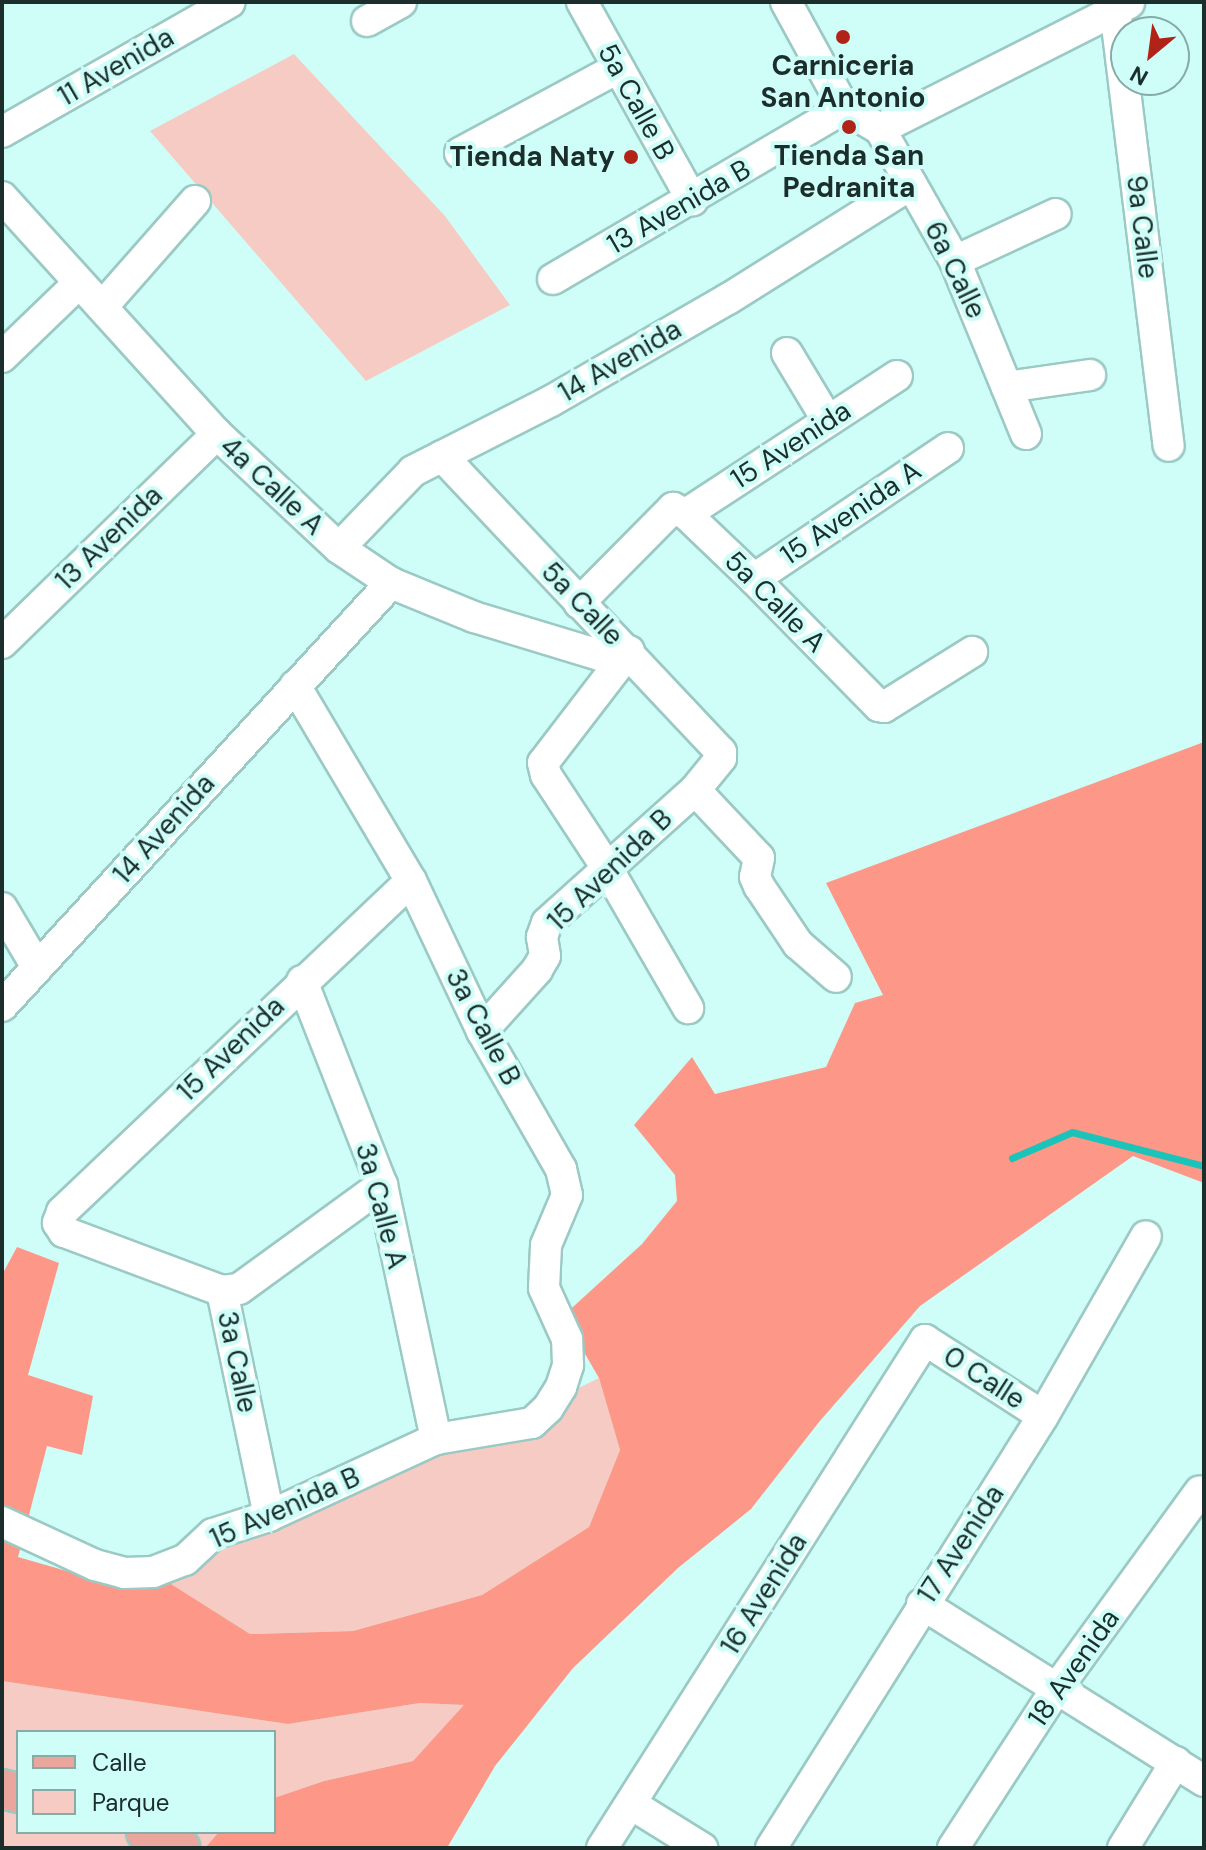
<!DOCTYPE html>
<html>
<head>
<meta charset="utf-8">
<style>
  body { margin:0 }
  #map { position:relative; width:1206px; height:1850px; overflow:hidden; background:#cffef9; font-family:"DM Sans",sans-serif }
  div>[style] { position:absolute }
  [style*='--x'] { left:calc(var(--x)*1px); top:calc(var(--y)*1px); width:calc(var(--w)*1px); rotate:calc(var(--a)*1deg) }
  .green>* { inset:0; background:#f6cbc3 }
  .forest>* { inset:0; background:#fd9888 }
  .stream>* { height:7px; margin:-3.5px; padding:0 3.5px; transform-origin:3.5px; border-radius:3.5px; background:#1bc3b9 }
  .roads { filter:drop-shadow(2px 0 #9bc9c4) drop-shadow(-2px 0 #9bc9c4) drop-shadow(0 2px #9bc9c4) drop-shadow(0 -2px #9bc9c4) }
  .minor>* { height:30px; margin:-15px; padding:0 15px; transform-origin:15px; border-radius:15px; background:#fff }
  .major>* { height:38px; margin:-19px; padding:0 19px; transform-origin:19px; border-radius:19px; background:#eaa69d }
  .dots>* { width:22px; height:22px; translate:-50% -50%; box-sizing:border-box; border:4px solid #cffef9; border-radius:50% }
  span { translate:-50% -50%; white-space:nowrap; text-align:center; line-height:1.15; -webkit-text-stroke:8px #cffef9; paint-order:stroke }
  .poi-label { font-size:28px; color:#1b2e2c; font-weight:700 }
  .right { translate:-100% -50%; text-align:right }
  .street-label { font-size:28px; color:#1b2e2c }
  .frame { position:absolute; inset:0; border:4px solid #1b2e2c; pointer-events:none }
  .legend { position:absolute; left:16px; top:1730px; width:260px; height:104px; box-sizing:border-box; background:#cffef9; border:2px solid #87aba7; margin:0; padding:10px 14px; list-style:none; font-size:24px; color:#1b2e2c }
  .legend li { display:flex; align-items:center; gap:16px; height:40px }
  .legend b { width:40px; border:2px solid #87aba7 }
  .north { position:absolute; left:1110px; top:16px; width:80px; height:80px; box-sizing:border-box; background:#cffef9; border:2px solid #87aba7; border-radius:50%; rotate:209deg; font-size:22px; font-weight:700; line-height:32px; text-align:center; color:#1b2e2c }
  .north::after { content:''; display:block; margin:auto; width:28px; height:36px; background:#b12217; clip-path:polygon(50% 0,100% 100%,50% 72%,0 100%) }
</style>
</head>
<body>
<div id="map">
  <div class="green">
    <i style="clip-path:polygon(294px 54px,445px 216px,510px 305px,366px 381px,150px 131px)"></i>
    <i style="clip-path:polygon(599px 1378px,620px 1450px,589px 1527px,482px 1595px,353px 1631px,250px 1634px,160px 1577px,216px 1547px,452px 1450px)"></i>
    <i style="clip-path:polygon(2px 1681px,288px 1724px,420px 1703px,465px 1705px,413px 1761px,324px 1781px,274px 1798px,274px 1732px,18px 1732px,18px 1832px,219px 1832px,208px 1848px,2px 1848px)"></i>
  </div>
  <div class="forest">
    <i style="clip-path:polygon(1204px 742px,1204px 1183px,1133px 1156px,920px 1306px,819px 1422px,751px 1509px,678px 1568px,573px 1668px,495px 1766px,447px 1848px,206px 1847px,219px 1832px,274px 1832px,274px 1798px,324px 1781px,413px 1761px,464px 1705px,420px 1703px,288px 1724px,2px 1681px,2px 1275px,17px 1247px,59px 1263px,28px 1375px,93px 1396px,82px 1455px,47px 1446px,18px 1557px,98px 1580px,160px 1577px,250px 1634px,353px 1631px,482px 1595px,589px 1527px,620px 1450px,599px 1378px,563px 1316px,642px 1244px,677px 1201px,675px 1175px,634px 1125px,692px 1057px,715px 1094px,826px 1067px,855px 1003px,883px 995px,826px 883px)"></i>
  </div>
  <div class="stream">
    <i style="--x:1012;--y:1158;--w:65;--a:-23.4"></i>
    <i style="--x:1072;--y:1132;--w:136;--a:14.4"></i>
  </div>
  <div class="roads">
    <div class="minor">
      <i style="--x:582;--y:2;--w:227;--a:60.9"></i>
      <i style="--x:786;--y:2;--w:121;--a:61.3"></i>
      <i style="--x:844;--y:108;--w:42;--a:30.3"></i>
      <i style="--x:880;--y:129;--w:152;--a:60.4"></i>
      <i style="--x:955;--y:261;--w:187;--a:67.7"></i>
      <i style="--x:1115;--y:9;--w:440;--a:83"></i>
      <i style="--x:367;--y:21;--w:39;--a:-29"></i>
      <i style="--x:880;--y:129;--w:279;--a:-26.8"></i>
      <i style="--x:2;--y:132;--w:262;--a:-29.7"></i>
      <i style="--x:460;--y:153;--w:177;--a:-28.3"></i>
      <i style="--x:2;--y:197;--w:320;--a:47.8"></i>
      <i style="--x:217;--y:434;--w:167;--a:43.1"></i>
      <i style="--x:339;--y:548;--w:63;--a:33.9"></i>
      <i style="--x:391;--y:583;--w:90;--a:22.3"></i>
      <i style="--x:474;--y:617;--w:152;--a:16.9"></i>
      <i style="--x:955;--y:261;--w:111;--a:-25"></i>
      <i style="--x:553;--y:279;--w:338;--a:-30.4"></i>
      <i style="--x:102;--y:307;--w:141;--a:-48.7"></i>
      <i style="--x:787;--y:353;--w:79;--a:58.9"></i>
      <i style="--x:2;--y:357;--w:107;--a:-43.9"></i>
      <i style="--x:1007;--y:387;--w:84;--a:-8.2"></i>
      <i style="--x:442;--y:456;--w:407;--a:46.7"></i>
      <i style="--x:721;--y:752;--w:6;--a:90"></i>
      <i style="--x:721;--y:758;--w:41;--a:129.1"></i>
      <i style="--x:695;--y:790;--w:199;--a:138.1"></i>
      <i style="--x:547;--y:923;--w:15;--a:110"></i>
      <i style="--x:542;--y:937;--w:19;--a:81"></i>
      <i style="--x:545;--y:956;--w:16;--a:120"></i>
      <i style="--x:537;--y:970;--w:82;--a:132"></i>
      <i style="--x:686;--y:514;--w:252;--a:-33.2"></i>
      <i style="--x:339;--y:548;--w:107;--a:-46.1"></i>
      <i style="--x:413;--y:471;--w:155;--a:-26.9"></i>
      <i style="--x:551;--y:401;--w:204;--a:-30"></i>
      <i style="--x:728;--y:299;--w:216;--a:-32.1"></i>
      <i style="--x:754;--y:579;--w:234;--a:-34"></i>
      <i style="--x:579;--y:603;--w:134;--a:-45.3"></i>
      <i style="--x:673;--y:508;--w:14;--a:25"></i>
      <i style="--x:686;--y:514;--w:94;--a:43.7"></i>
      <i style="--x:754;--y:579;--w:178;--a:45.5"></i>
      <i style="--x:879;--y:706;--w:5;--a:11"></i>
      <i style="--x:884;--y:707;--w:104;--a:-32"></i>
      <i style="--x:2;--y:643;--w:300;--a:-44.2"></i>
      <i style="--x:629;--y:651;--w:141;--a:127.5"></i>
      <i style="--x:543;--y:763;--w:12;--a:76"></i>
      <i style="--x:546;--y:775;--w:111;--a:56.7"></i>
      <i style="--x:607;--y:868;--w:162;--a:59.9"></i>
      <i style="--x:695;--y:790;--w:93;--a:46.7"></i>
      <i style="--x:759;--y:858;--w:19;--a:102"></i>
      <i style="--x:755;--y:877;--w:10;--a:66"></i>
      <i style="--x:759;--y:886;--w:70;--a:56.1"></i>
      <i style="--x:798;--y:944;--w:50;--a:41"></i>
      <i style="--x:2;--y:908;--w:69;--a:59.3"></i>
      <i style="--x:302;--y:981;--w:219;--a:68.6"></i>
      <i style="--x:382;--y:1185;--w:260;--a:78"></i>
      <i style="--x:2;--y:1006;--w:575;--a:-47.4"></i>
      <i style="--x:222;--y:1291;--w:17;--a:-7"></i>
      <i style="--x:239;--y:1289;--w:177;--a:-36"></i>
      <i style="--x:269;--y:1516;--w:230;--a:-101.8"></i>
      <i style="--x:222;--y:1291;--w:169;--a:-159.5"></i>
      <i style="--x:64;--y:1232;--w:11;--a:-124"></i>
      <i style="--x:58;--y:1223;--w:12;--a:-70"></i>
      <i style="--x:62;--y:1212;--w:481;--a:-43.5"></i>
      <i style="--x:2;--y:1522;--w:102;--a:24.8"></i>
      <i style="--x:95;--y:1565;--w:30;--a:15"></i>
      <i style="--x:124;--y:1573;--w:29;--a:-2"></i>
      <i style="--x:153;--y:1572;--w:34;--a:-21"></i>
      <i style="--x:185;--y:1560;--w:38;--a:-43"></i>
      <i style="--x:213;--y:1534;--w:59;--a:-17.8"></i>
      <i style="--x:269;--y:1516;--w:184;--a:-24.8"></i>
      <i style="--x:436;--y:1439;--w:97;--a:-9.5"></i>
      <i style="--x:532;--y:1423;--w:22;--a:-43"></i>
      <i style="--x:548;--y:1408;--w:25;--a:-58"></i>
      <i style="--x:561;--y:1387;--w:23;--a:-72"></i>
      <i style="--x:568;--y:1365;--w:26;--a:-92"></i>
      <i style="--x:567;--y:1339;--w:56;--a:-114.3"></i>
      <i style="--x:544;--y:1288;--w:43;--a:-87.3"></i>
      <i style="--x:546;--y:1245;--w:54;--a:-67.2"></i>
      <i style="--x:567;--y:1195;--w:27;--a:-103"></i>
      <i style="--x:561;--y:1169;--w:159;--a:-119.8"></i>
      <i style="--x:482;--y:1031;--w:166;--a:-115.3"></i>
      <i style="--x:411;--y:881;--w:227;--a:-120.7"></i>
      <i style="--x:922;--y:1604;--w:333;--a:32.1"></i>
      <i style="--x:631;--y:1804;--w:84;--a:31.8"></i>
      <i style="--x:602;--y:1848;--w:602;--a:-57.55"></i>
      <i style="--x:925;--y:1340;--w:140;--a:32.8"></i>
      <i style="--x:771;--y:1848;--w:510;--a:-57.8"></i>
      <i style="--x:1043;--y:1416;--w:207;--a:-60.2"></i>
      <i style="--x:953;--y:1848;--w:191;--a:-57"></i>
      <i style="--x:1057;--y:1688;--w:243;--a:-54"></i>
      <i style="--x:1123;--y:1848;--w:101;--a:-58.4"></i>
    </div>
    <div class="major">
      <i style="--x:2;--y:1789;--w:16;--a:14"></i>
      <i style="--x:146;--y:1832;--w:38;--a:25"></i>
    </div>
  </div>
  <div class="dots">
    <i style="left:843px;top:37px;background:#b12217"></i>
    <i style="left:849px;top:127px;background:#b12217"></i>
    <i style="left:631px;top:157px;background:#b12217"></i>
  </div>
  <div class="poi-label">
    <span style="left:843px;top:82px">Carniceria<br>San Antonio</span>
    <span style="left:849px;top:172px">Tienda San<br>Pedranita</span>
    <span class="right" style="left:615px;top:157px">Tienda Naty</span>
  </div>
  <div class="street-label">
    <span style="left:116px;top:67px;rotate:-30deg">11 Avenida</span>
    <span style="left:636px;top:102px;rotate:61deg">5a Calle B</span>
    <span style="left:679px;top:207px;rotate:-30deg">13 Avenida B</span>
    <span style="left:1142px;top:227px;rotate:83deg">9a Calle</span>
    <span style="left:955px;top:270px;rotate:64deg">6a Calle</span>
    <span style="left:620px;top:361px;rotate:-30deg">14 Avenida</span>
    <span style="left:791px;top:445px;rotate:-33deg">15 Avenida</span>
    <span style="left:272px;top:486px;rotate:43deg">4a Calle A</span>
    <span style="left:851px;top:513px;rotate:-34deg">15 Avenida A</span>
    <span style="left:109px;top:538px;rotate:-44deg">13 Avenida</span>
    <span style="left:775px;top:602px;rotate:45deg">5a Calle A</span>
    <span style="left:582px;top:604px;rotate:46deg">5a Calle</span>
    <span style="left:164px;top:829px;rotate:-48deg">14 Avenida</span>
    <span style="left:610px;top:870px;rotate:-44deg">15 Avenida B</span>
    <span style="left:483px;top:1027px;rotate:62deg">3a Calle B</span>
    <span style="left:231px;top:1049px;rotate:-44deg">15 Avenida</span>
    <span style="left:381px;top:1206px;rotate:75deg">3a Calle A</span>
    <span style="left:237px;top:1362px;rotate:78deg">3a Calle</span>
    <span style="left:984px;top:1378px;rotate:33deg">0 Calle</span>
    <span style="left:285px;top:1508px;rotate:-24deg">15 Avenida B</span>
    <span style="left:961px;top:1544px;rotate:-57deg">17 Avenida</span>
    <span style="left:764px;top:1594px;rotate:-58deg">16 Avenida</span>
    <span style="left:1074px;top:1668px;rotate:-55deg">18 Avenida</span>
  </div>
  <div class="frame"></div>
  <ul class="legend">
  <li><b style="height:10px;background:#eaa69d"></b>Calle</li>
  <li><b style="height:22px;background:#f6cbc3"></b>Parque</li>
  </ul>
  <div class="north">N</div>
</div>
</body>
</html>
